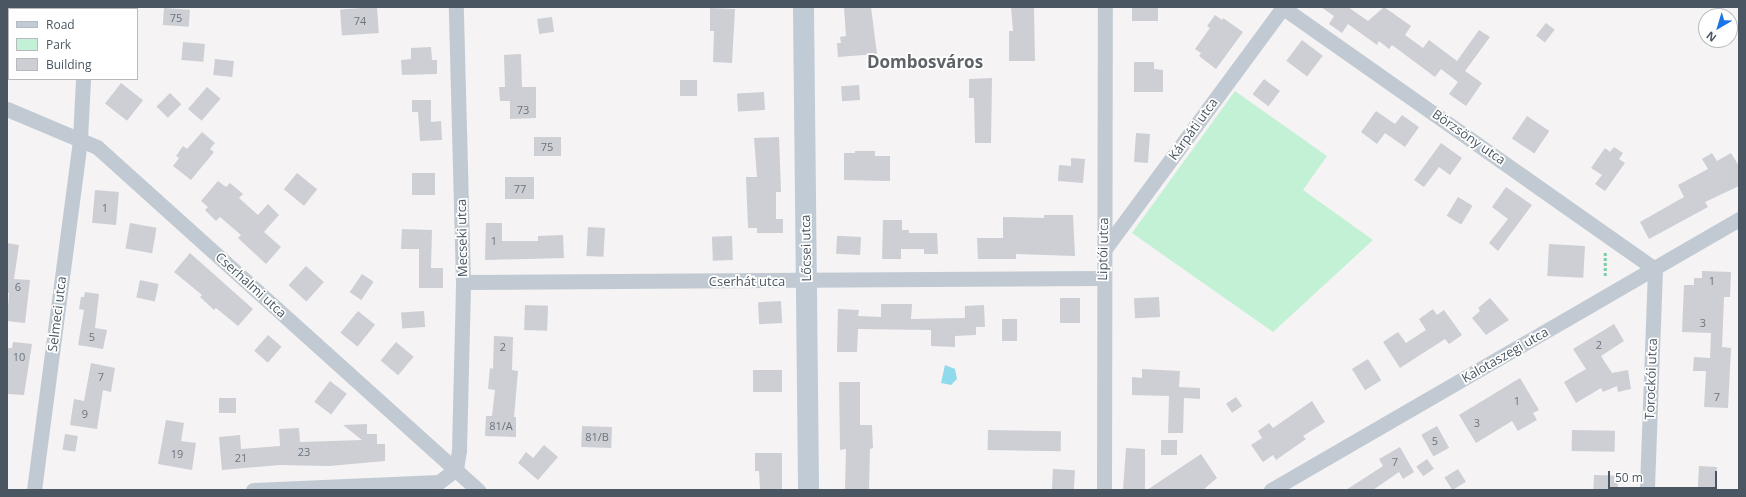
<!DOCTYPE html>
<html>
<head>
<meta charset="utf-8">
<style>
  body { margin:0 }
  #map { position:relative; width:1746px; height:497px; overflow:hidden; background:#f5f3f3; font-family:"Open Sans",sans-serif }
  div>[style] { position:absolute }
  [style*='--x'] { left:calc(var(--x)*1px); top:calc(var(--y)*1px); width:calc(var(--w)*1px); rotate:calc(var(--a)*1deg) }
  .green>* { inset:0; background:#c3f1d5 }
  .water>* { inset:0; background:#90daee }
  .building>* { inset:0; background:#cdcfd5; transform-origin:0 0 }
  .path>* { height:2.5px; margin-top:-1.25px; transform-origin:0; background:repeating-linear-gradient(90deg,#7ad0a6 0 3px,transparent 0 5px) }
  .street>* { height:15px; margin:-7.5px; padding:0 7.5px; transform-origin:7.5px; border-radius:7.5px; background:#c1cad2 }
  .secondary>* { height:21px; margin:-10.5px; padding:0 10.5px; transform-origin:10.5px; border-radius:10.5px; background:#c1cbd6 }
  span { translate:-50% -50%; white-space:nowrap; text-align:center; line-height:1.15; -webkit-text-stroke:3.5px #fff; paint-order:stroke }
  .number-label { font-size:11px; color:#6b747e }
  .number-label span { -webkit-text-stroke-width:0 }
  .street-label { font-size:13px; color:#4a5661 }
  .district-label { font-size:17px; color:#5f6368; font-weight:700 }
  .frame { position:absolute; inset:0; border:8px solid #4a5661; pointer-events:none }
  .legend { position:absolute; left:8px; top:8px; width:130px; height:72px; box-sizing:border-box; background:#fff; border:1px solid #b7bbc0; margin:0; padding:5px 7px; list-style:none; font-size:12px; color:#4a5661 }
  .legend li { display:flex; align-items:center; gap:8px; height:20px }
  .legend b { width:20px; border:1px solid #b7bbc0 }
  .north { position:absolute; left:1698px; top:8px; width:40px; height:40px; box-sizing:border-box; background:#fff; border:1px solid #b7bbc0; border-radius:50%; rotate:218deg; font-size:11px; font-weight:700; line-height:16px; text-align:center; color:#4a5661 }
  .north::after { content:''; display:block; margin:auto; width:14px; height:18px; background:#1a73e8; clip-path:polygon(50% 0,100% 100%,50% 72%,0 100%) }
  .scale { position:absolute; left:1608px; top:471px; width:109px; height:18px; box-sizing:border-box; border:2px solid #4a5661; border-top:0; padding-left:5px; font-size:12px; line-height:14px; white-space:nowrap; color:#4a5661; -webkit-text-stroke:3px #fff; paint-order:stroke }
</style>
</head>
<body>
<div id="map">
  <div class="green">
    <i style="clip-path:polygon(1235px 91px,1327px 156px,1303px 190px,1373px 240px,1273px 332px,1132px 233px)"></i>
  </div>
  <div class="water">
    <i style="clip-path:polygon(945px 365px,955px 369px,957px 379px,951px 385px,941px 383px)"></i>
  </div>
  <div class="building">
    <i style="left:377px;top:7px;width:26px;height:37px;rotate:86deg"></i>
    <i style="clip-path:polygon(844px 7px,871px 7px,877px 54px,838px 57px,837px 43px,841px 43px,840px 37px,846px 36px)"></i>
    <i style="clip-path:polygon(1011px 7px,1034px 7px,1035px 61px,1009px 61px,1009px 31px,1013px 31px)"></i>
    <i style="left:1132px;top:7px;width:26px;height:14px"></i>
    <i style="clip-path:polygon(1321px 7px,1348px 7px,1368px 21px,1384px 7px,1411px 26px,1405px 35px,1423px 48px,1429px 40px,1457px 61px,1479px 30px,1490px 37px,1465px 71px,1482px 83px,1466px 106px,1449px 94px,1458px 82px,1441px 69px,1435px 77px,1392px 45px,1389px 49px,1379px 41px,1377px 45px,1348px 24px,1342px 33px,1329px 24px,1334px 16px)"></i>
    <i style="left:164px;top:8px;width:26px;height:17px;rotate:4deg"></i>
    <i style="clip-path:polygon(710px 8px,735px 9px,732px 63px,713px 62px,714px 31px,710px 31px)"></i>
    <i style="clip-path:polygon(1215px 15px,1222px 20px,1223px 18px,1243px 32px,1216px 69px,1199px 56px,1201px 53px,1195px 49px,1210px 28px,1207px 26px)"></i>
    <i style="left:552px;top:17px;width:15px;height:15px;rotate:82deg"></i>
    <i style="left:1546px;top:23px;width:11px;height:16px;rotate:38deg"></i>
    <i style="left:1302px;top:40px;width:26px;height:26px;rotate:37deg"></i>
    <i style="left:183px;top:42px;width:22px;height:18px;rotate:5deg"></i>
    <i style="clip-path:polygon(431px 47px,432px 60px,437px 60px,437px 74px,402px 75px,401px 60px,411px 59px,411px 48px)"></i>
    <i style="clip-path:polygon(521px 54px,522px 87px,536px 87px,536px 118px,510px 119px,510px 101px,500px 101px,499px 87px,505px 87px,504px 55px)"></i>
    <i style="left:215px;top:59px;width:19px;height:16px;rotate:6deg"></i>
    <i style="clip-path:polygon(1134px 62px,1154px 62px,1154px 69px,1163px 70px,1163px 92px,1134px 92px)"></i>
    <i style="clip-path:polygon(992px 78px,991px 143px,975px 143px,974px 98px,969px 98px,969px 79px)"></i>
    <i style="left:1264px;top:79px;width:20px;height:19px;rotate:37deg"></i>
    <i style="left:680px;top:80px;width:17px;height:16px"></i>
    <i style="left:121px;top:83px;width:28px;height:26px;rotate:38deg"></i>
    <i style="left:859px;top:85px;width:15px;height:18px;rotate:86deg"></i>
    <i style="left:207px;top:87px;width:18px;height:29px;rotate:41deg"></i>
    <i style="left:764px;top:92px;width:18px;height:27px;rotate:87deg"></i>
    <i style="left:170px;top:93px;width:16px;height:19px;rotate:45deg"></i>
    <i style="clip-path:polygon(412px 100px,431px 100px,431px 122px,441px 121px,442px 140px,420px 141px,418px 112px,412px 112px)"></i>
    <i style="clip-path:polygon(1376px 111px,1395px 124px,1402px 115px,1419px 127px,1405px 147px,1385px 133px,1377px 144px,1361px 132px)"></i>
    <i style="left:1527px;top:116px;width:27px;height:27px;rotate:34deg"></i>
    <i style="clip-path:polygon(202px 132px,215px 143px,210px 149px,214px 152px,191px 180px,173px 166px,179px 158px,176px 156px,183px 146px,187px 149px)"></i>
    <i style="left:1136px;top:133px;width:14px;height:29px;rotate:4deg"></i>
    <i style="left:561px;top:137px;width:19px;height:27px;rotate:90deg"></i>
    <i style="clip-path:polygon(779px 137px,781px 192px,776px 192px,776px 219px,783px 219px,783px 233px,757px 233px,757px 228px,748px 228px,746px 177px,757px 177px,754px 138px)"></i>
    <i style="clip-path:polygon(1441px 143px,1462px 158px,1450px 175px,1439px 167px,1424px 187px,1414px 180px)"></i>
    <i style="clip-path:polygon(1614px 147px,1623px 153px,1619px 159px,1625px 163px,1605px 191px,1595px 184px,1602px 175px,1591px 168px,1605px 148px,1610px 152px)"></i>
    <i style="clip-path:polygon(855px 151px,875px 151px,875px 156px,890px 156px,890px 181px,844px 180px,844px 153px,855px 153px)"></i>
    <i style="clip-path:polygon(1712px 153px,1717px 161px,1731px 153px,1739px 166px,1739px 186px,1705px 202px,1708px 207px,1649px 239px,1640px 222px,1684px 197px,1678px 185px,1708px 169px,1702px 159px)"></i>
    <i style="clip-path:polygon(1071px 158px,1085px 159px,1083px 183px,1058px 181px,1059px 165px,1071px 166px)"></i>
    <i style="left:297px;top:173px;width:26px;height:21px;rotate:39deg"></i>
    <i style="left:435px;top:173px;width:22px;height:23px;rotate:90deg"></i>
    <i style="left:534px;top:177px;width:22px;height:29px;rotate:90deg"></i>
    <i style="clip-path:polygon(218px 181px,226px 187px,230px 183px,243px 194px,239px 198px,258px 215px,268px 204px,279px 215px,264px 232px,281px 247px,266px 264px,238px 238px,241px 235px,220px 217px,216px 221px,205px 210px,208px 207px,201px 201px)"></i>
    <i style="clip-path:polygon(1506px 187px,1532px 205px,1498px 251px,1489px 243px,1508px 219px,1492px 207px)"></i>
    <i style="left:95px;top:190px;width:24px;height:33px;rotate:5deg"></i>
    <i style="left:1458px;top:197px;width:17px;height:22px;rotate:31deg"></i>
    <i style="clip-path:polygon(1044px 215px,1073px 215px,1075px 256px,1016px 254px,1016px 259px,978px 259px,977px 238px,1003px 238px,1003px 217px,1044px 218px)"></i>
    <i style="clip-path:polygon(883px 220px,902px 220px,902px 230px,909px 230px,909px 233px,937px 233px,938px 254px,924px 254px,924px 249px,901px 249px,901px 259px,882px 259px)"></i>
    <i style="left:130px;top:223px;width:27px;height:26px;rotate:10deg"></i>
    <i style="clip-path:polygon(486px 223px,502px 223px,502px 241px,538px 241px,538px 236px,563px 235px,564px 258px,485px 260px)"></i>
    <i style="left:588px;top:227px;width:17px;height:29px;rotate:3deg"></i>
    <i style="clip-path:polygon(402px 229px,432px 230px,431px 268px,443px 268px,443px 288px,419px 288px,419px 249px,401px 249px)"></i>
    <i style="left:732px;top:236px;width:24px;height:20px;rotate:88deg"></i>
    <i style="left:861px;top:237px;width:18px;height:24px;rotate:93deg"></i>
    <i style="clip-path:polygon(7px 243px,19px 245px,14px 279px,30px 280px,25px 323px,7px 321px,9px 293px,7px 293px)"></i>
    <i style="left:1549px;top:244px;width:36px;height:32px;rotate:3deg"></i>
    <i style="clip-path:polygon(190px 253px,253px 309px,238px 326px,216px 308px,214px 310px,200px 297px,202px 295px,174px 272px)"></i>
    <i style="left:306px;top:266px;width:24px;height:26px;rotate:42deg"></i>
    <i style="clip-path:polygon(1702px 271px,1731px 272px,1730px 297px,1724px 297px,1722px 347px,1731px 348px,1728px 408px,1704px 407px,1706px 371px,1693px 371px,1694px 357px,1710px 358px,1711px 333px,1682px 332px,1684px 285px,1694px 285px,1694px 278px,1702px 278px)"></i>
    <i style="left:362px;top:274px;width:14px;height:22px;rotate:34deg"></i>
    <i style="left:140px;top:280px;width:19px;height:18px;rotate:12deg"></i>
    <i style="clip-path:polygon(85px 292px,99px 294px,95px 328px,107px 330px,103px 349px,78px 345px,84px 310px,79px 309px,81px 297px,84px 297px)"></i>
    <i style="left:1159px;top:297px;width:20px;height:25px;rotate:87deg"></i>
    <i style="left:1060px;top:298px;width:20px;height:25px"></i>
    <i style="clip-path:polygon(1490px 298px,1509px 320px,1486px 335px,1472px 318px,1480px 311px,1478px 308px)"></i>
    <i style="left:781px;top:301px;width:22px;height:23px;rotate:87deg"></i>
    <i style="clip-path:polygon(881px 304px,912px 304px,911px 319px,965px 318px,965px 306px,984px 305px,985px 327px,976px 327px,976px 335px,955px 336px,955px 347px,931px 346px,931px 330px,858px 329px,857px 352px,837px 352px,838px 309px,859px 310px,858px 316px,881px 317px)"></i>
    <i style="left:525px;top:305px;width:23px;height:25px;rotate:2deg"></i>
    <i style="clip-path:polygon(1433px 309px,1437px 315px,1444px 310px,1462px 335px,1449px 344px,1445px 339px,1400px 368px,1383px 342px,1398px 332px,1406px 343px,1426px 330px,1419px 319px)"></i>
    <i style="left:358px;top:311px;width:22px;height:28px;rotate:39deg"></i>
    <i style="left:424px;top:311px;width:16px;height:23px;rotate:86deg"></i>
    <i style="left:1002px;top:319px;width:15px;height:22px"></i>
    <i style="clip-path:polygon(1614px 324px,1624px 341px,1601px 356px,1612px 373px,1628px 370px,1631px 389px,1618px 392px,1617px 386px,1603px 392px,1601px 388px,1576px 403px,1564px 382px,1586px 369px,1573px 349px)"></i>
    <i style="left:268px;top:335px;width:18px;height:21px;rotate:41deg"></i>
    <i style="clip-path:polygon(494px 336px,513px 337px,512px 370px,518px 371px,514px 417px,516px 417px,516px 437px,485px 436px,486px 416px,492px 416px,495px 390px,488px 389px,490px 368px,493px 369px)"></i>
    <i style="clip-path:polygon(13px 342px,32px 344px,24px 395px,7px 394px,7px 348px,12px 348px)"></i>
    <i style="left:396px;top:342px;width:23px;height:24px;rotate:40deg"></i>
    <i style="left:1368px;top:359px;width:25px;height:19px;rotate:58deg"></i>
    <i style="clip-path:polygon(91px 363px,115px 368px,111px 392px,103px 390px,97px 429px,70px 425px,74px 399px,84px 401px)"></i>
    <i style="clip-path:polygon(1142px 369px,1180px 371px,1179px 387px,1200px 388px,1200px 399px,1184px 398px,1183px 433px,1168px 433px,1169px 396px,1132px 395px,1132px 377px,1142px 378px)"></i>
    <i style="left:753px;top:370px;width:29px;height:22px"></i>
    <i style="clip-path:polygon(1520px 378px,1539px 410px,1533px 413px,1537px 420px,1518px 431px,1512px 421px,1476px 443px,1459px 415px)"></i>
    <i style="left:330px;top:381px;width:21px;height:26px;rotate:37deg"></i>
    <i style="clip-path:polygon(839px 382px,860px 382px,860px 425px,872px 425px,873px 448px,870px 449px,869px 490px,845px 490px,846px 449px,840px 450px)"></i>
    <i style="left:1236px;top:397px;width:11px;height:12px;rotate:56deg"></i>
    <i style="left:219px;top:398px;width:17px;height:15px"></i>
    <i style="clip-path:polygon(1312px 401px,1325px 422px,1303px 436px,1306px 439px,1276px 460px,1273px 455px,1263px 462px,1251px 445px,1262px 438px,1258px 431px,1269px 423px,1273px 428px)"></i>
    <i style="clip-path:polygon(166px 420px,184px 423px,181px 441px,196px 443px,192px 470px,158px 464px)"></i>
    <i style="clip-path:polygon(367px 424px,367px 434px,377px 434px,377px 444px,385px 444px,385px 461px,329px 466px,280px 465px,222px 470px,219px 437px,240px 435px,241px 449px,280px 446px,279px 429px,299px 428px,300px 442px,362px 440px,343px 425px)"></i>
    <i style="left:582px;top:426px;width:30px;height:21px;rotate:2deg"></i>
    <i style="left:1437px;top:426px;width:25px;height:18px;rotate:61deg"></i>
    <i style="left:988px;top:430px;width:73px;height:20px;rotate:1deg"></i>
    <i style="left:1572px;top:430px;width:43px;height:21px;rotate:1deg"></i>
    <i style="left:65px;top:434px;width:13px;height:16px;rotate:9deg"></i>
    <i style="left:1161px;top:440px;width:16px;height:15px"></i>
    <i style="clip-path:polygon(544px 445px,558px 457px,538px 480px,518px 463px,526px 452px,533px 458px)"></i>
    <i style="clip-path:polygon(1400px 447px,1414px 472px,1403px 479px,1399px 472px,1373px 490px,1346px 490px,1383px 466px,1379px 459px)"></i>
    <i style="clip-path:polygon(1126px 448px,1145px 449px,1145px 490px,1123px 490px)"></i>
    <i style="clip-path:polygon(755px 453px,782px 453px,782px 490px,760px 490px,759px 471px,755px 471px)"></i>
    <i style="clip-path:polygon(1201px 454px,1217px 478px,1203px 490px,1147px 490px)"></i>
    <i style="left:1427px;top:459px;width:12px;height:13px;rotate:55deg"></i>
    <i style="left:1699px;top:466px;width:18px;height:24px;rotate:3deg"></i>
    <i style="left:1053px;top:469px;width:22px;height:21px;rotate:3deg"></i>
    <i style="left:1458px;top:469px;width:15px;height:16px;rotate:58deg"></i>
    <i style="left:1594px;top:475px;width:24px;height:15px;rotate:2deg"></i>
  </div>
  <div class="path">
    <i style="--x:1605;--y:276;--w:24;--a:-90"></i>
  </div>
  <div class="street">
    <i style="--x:1282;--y:7;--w:456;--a:35.1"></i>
    <i style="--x:1655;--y:269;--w:221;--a:92.1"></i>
    <i style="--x:87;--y:9;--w:2;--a:-90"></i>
    <i style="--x:7;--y:109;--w:98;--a:22.9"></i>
    <i style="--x:97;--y:147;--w:513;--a:42"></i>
    <i style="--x:1104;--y:250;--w:302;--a:-53.6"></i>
    <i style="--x:463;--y:282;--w:639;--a:-0.36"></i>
    <i style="--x:34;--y:490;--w:354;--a:-82.5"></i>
    <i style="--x:80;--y:139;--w:60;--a:-87.1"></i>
    <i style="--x:253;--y:490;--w:186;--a:-2.5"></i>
    <i style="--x:439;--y:482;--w:21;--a:-37"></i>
    <i style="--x:456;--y:469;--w:19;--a:-81"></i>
    <i style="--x:459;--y:450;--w:168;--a:-88.6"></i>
    <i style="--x:463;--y:282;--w:275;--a:-91.5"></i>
    <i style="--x:1104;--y:490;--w:483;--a:-89.9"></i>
    <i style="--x:1271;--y:490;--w:541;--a:-30.07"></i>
  </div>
  <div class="secondary">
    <i style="--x:803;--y:7;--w:483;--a:89.4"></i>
  </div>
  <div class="number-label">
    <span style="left:176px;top:18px">75</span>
    <span style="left:360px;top:21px">74</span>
    <span style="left:523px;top:110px">73</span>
    <span style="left:547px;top:147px">75</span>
    <span style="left:520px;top:189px">77</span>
    <span style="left:105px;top:208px">1</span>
    <span style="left:494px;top:241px">1</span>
    <span style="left:1712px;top:281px">1</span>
    <span style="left:18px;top:287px">6</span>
    <span style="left:1703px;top:323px">3</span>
    <span style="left:92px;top:337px">5</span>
    <span style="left:1599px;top:345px">2</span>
    <span style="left:503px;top:347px">2</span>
    <span style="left:19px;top:357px">10</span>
    <span style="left:101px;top:377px">7</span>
    <span style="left:1717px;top:397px">7</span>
    <span style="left:1517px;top:401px">1</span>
    <span style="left:85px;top:414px">9</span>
    <span style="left:1477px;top:423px">3</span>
    <span style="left:501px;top:426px">81/A</span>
    <span style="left:597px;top:437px">81/B</span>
    <span style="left:1435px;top:441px">5</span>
    <span style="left:304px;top:452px">23</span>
    <span style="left:177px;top:454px">19</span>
    <span style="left:241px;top:458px">21</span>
    <span style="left:1395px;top:462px">7</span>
  </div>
  <div class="street-label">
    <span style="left:1193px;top:129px;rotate:-54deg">Kárpáti utca</span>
    <span style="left:1469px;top:137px;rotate:35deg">Börzsöny utca</span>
    <span style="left:462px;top:238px;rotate:-91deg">Mecseki utca</span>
    <span style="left:806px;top:248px;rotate:-91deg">Lőcsei utca</span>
    <span style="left:1103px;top:249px;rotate:-89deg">Liptói utca</span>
    <span style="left:747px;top:281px">Cserhát utca</span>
    <span style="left:251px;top:285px;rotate:42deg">Cserhalmi utca</span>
    <span style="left:57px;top:314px;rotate:-83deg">Selmeci utca</span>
    <span style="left:1505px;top:355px;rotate:-30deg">Kalotaszegi utca</span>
    <span style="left:1651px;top:379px;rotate:-88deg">Torockói utca</span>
  </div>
  <div class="district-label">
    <span style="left:925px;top:62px">Dombosváros</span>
  </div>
  <div class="frame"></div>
  <ul class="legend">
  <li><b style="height:5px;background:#c1cbd6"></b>Road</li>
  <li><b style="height:11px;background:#c3f1d5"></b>Park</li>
  <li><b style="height:11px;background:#cdcfd5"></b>Building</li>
  </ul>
  <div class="north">N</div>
  <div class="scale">50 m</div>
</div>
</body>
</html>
